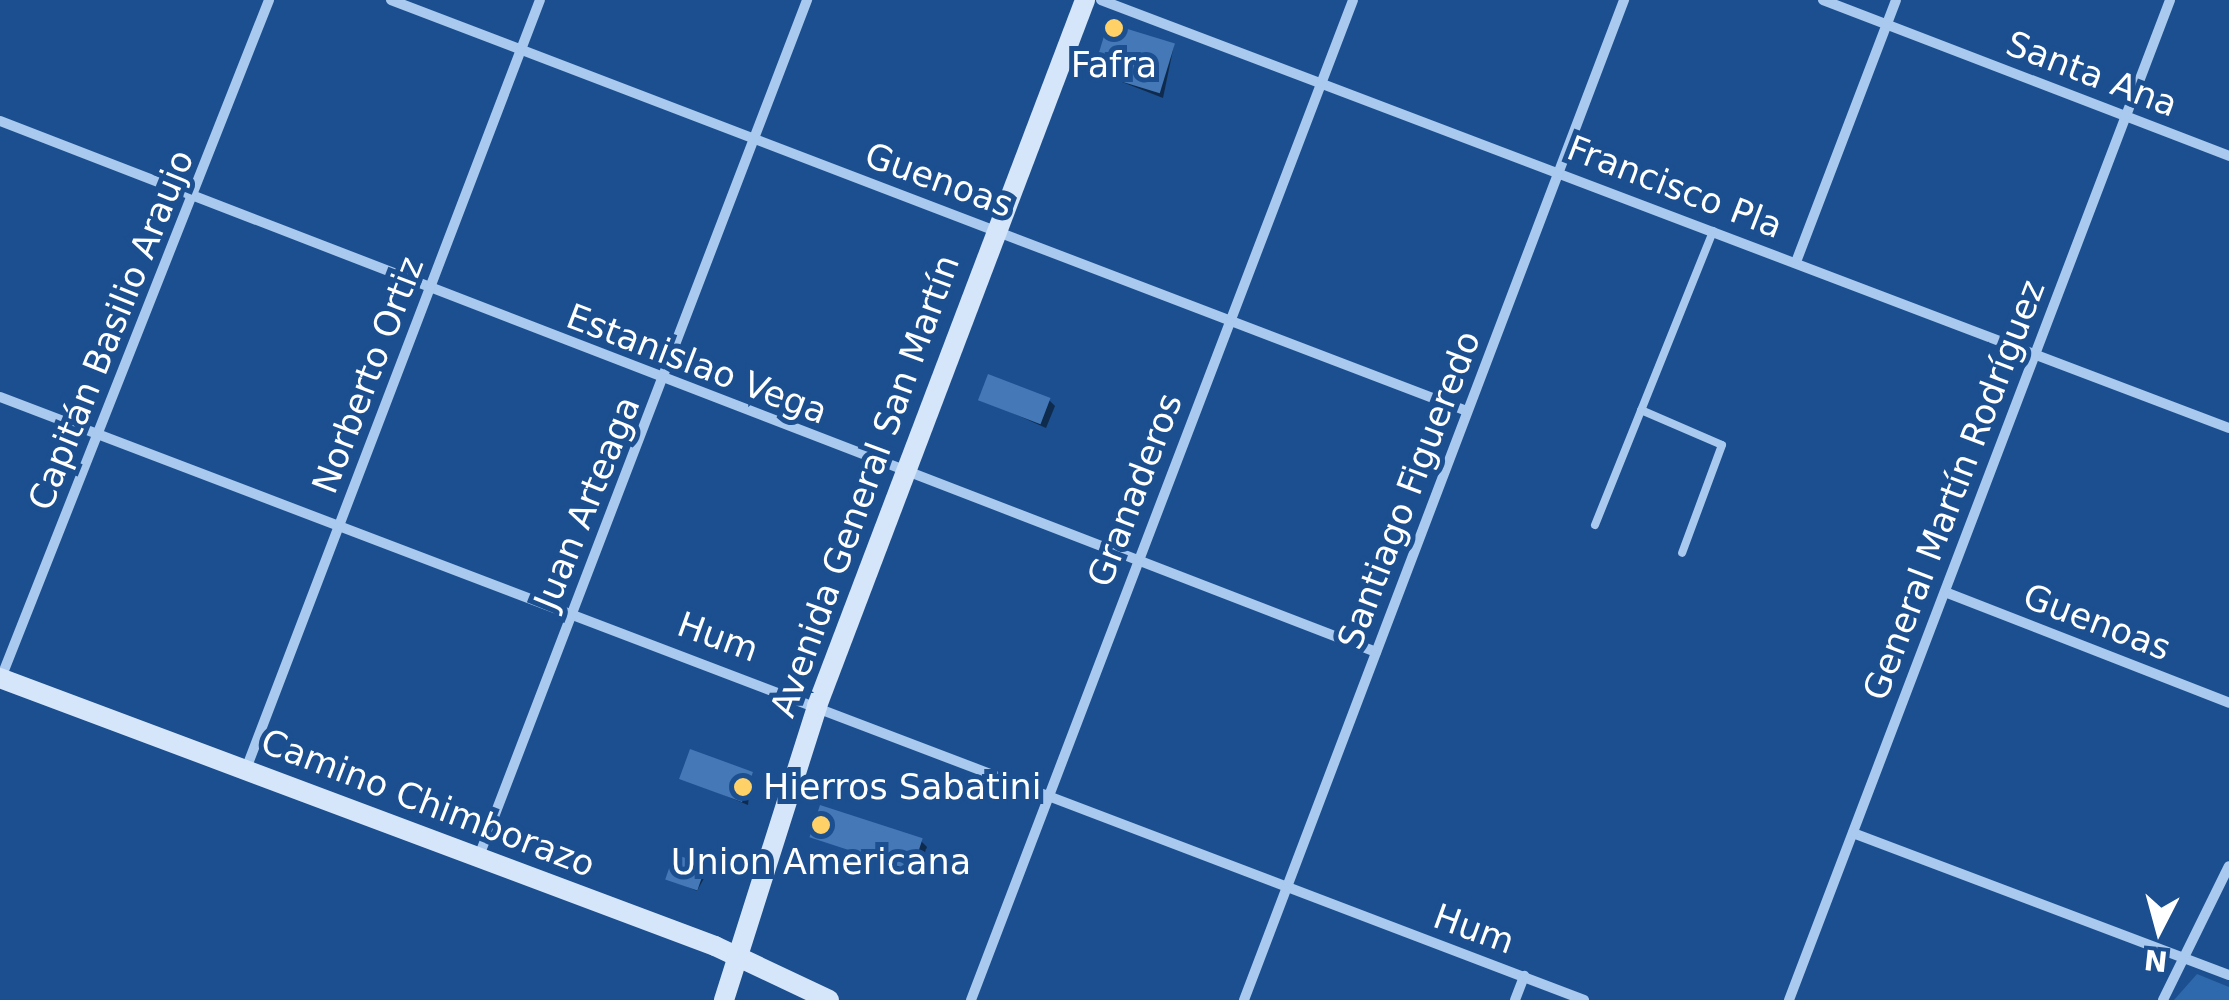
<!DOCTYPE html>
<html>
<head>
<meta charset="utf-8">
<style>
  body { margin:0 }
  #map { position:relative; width:2229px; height:1000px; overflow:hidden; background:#1b4f8f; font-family:"DejaVu Sans",sans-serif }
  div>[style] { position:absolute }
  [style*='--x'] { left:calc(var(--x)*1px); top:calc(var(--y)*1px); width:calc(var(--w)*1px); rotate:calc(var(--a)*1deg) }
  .green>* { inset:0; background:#2e69ad }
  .shadow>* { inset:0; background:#0007 }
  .building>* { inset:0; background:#4478b7; transform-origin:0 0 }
  .lane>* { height:8px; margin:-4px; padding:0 4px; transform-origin:4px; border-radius:4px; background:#a9c9ee }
  .street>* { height:10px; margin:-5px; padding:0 5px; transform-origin:5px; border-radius:5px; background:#a9c9ee }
  .secondary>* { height:20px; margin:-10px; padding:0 10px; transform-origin:10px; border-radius:10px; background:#d6e6fa }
  .dots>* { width:28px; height:28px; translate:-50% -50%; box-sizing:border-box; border:5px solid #1b4f8f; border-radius:50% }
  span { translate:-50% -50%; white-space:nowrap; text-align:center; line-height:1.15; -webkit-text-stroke:10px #1b4f8f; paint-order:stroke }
  .poi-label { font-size:35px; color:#fff }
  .left { translate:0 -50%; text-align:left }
  .street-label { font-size:35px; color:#fff }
  .north { position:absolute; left:2109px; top:880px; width:100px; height:100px; -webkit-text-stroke:8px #1b4f8f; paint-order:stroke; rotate:186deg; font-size:28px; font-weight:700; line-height:40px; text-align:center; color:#fff }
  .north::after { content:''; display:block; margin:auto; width:35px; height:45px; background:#fff; clip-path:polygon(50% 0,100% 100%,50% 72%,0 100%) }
</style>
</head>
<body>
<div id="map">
  <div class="green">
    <i style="clip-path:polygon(2197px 974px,2229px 987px,2229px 1000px,2174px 1000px)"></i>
  </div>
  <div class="shadow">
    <i style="clip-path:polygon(1174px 45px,1163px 98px,1094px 71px)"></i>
    <i style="clip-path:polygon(981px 399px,1049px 400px,1055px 406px,1046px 428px)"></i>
    <i style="clip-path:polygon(751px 774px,748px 805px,682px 778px)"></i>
    <i style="clip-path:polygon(812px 836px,921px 841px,927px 847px,917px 874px)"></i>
    <i style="clip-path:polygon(675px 857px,708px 871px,697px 891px,668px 878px)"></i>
  </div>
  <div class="building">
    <i style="left:1108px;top:23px;width:70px;height:52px;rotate:17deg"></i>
    <i style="left:988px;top:374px;width:67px;height:28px;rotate:21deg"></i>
    <i style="left:690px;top:749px;width:67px;height:32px;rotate:20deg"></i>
    <i style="left:820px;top:805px;width:108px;height:34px;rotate:18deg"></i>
    <i style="left:674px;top:854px;width:34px;height:27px;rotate:19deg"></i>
  </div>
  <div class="lane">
    <i style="--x:1641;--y:410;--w:88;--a:23.4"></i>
    <i style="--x:1722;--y:445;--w:115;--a:110.3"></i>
    <i style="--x:1595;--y:525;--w:317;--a:-68.1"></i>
  </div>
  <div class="street">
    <i style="--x:391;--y:0;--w:1152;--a:20.91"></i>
    <i style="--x:1101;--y:0;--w:1206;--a:20.78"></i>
    <i style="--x:1823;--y:0;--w:435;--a:21"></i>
    <i style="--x:0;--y:121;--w:1475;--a:21.1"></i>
    <i style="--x:1796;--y:262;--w:280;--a:-69.1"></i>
    <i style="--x:0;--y:397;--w:1695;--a:20.84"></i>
    <i style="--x:1945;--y:592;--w:305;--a:21.3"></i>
    <i style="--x:1;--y:678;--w:729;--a:-68.43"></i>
    <i style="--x:246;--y:769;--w:823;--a:-69.08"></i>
    <i style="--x:1853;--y:833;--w:402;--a:20.7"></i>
    <i style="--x:479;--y:856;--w:917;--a:-69.03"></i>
    <i style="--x:971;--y:1000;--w:1070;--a:-69.09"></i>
    <i style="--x:1244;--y:1000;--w:1070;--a:-69.19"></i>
    <i style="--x:1515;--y:1000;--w:26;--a:-69"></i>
    <i style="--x:1789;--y:1000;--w:1070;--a:-69.14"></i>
    <i style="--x:2163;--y:1000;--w:149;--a:-63.8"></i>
  </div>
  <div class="secondary">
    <i style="--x:0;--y:678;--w:764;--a:20.55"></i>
    <i style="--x:715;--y:946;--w:126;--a:25.3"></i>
    <i style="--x:724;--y:1000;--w:308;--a:-72.4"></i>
    <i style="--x:817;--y:706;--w:755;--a:-69.21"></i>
  </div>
  <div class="dots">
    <i style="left:1114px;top:28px;background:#ffd166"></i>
    <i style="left:743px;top:787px;background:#ffd166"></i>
    <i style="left:821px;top:825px;background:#ffd166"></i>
  </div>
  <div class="poi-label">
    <span style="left:1114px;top:65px">Fafra</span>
    <span class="left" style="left:763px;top:787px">Hierros Sabatini</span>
    <span style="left:821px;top:862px">Union Americana</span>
  </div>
  <div class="street-label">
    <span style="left:2092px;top:74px;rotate:21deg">Santa Ana</span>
    <span style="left:939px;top:180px;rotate:20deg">Guenoas</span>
    <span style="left:1675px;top:187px;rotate:21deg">Francisco Pla</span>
    <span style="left:111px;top:330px;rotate:-68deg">Capitán Basilio Araujo</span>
    <span style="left:697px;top:364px;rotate:21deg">Estanislao Vega</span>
    <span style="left:368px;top:375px;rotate:-69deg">Norberto Ortiz</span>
    <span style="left:865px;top:486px;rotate:-70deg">Avenida General San Martín</span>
    <span style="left:1135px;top:490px;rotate:-69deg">Granaderos</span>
    <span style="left:1409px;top:490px;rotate:-69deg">Santiago Figueredo</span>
    <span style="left:1954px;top:490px;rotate:-69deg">General Martín Rodríguez</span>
    <span style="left:587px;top:503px;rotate:-68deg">Juan Arteaga</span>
    <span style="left:2097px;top:622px;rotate:21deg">Guenoas</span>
    <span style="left:718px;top:637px;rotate:20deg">Hum</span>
    <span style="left:428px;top:803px;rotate:21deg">Camino Chimborazo</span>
    <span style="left:1474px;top:929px;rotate:20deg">Hum</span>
  </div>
  <div class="north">N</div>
</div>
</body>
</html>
